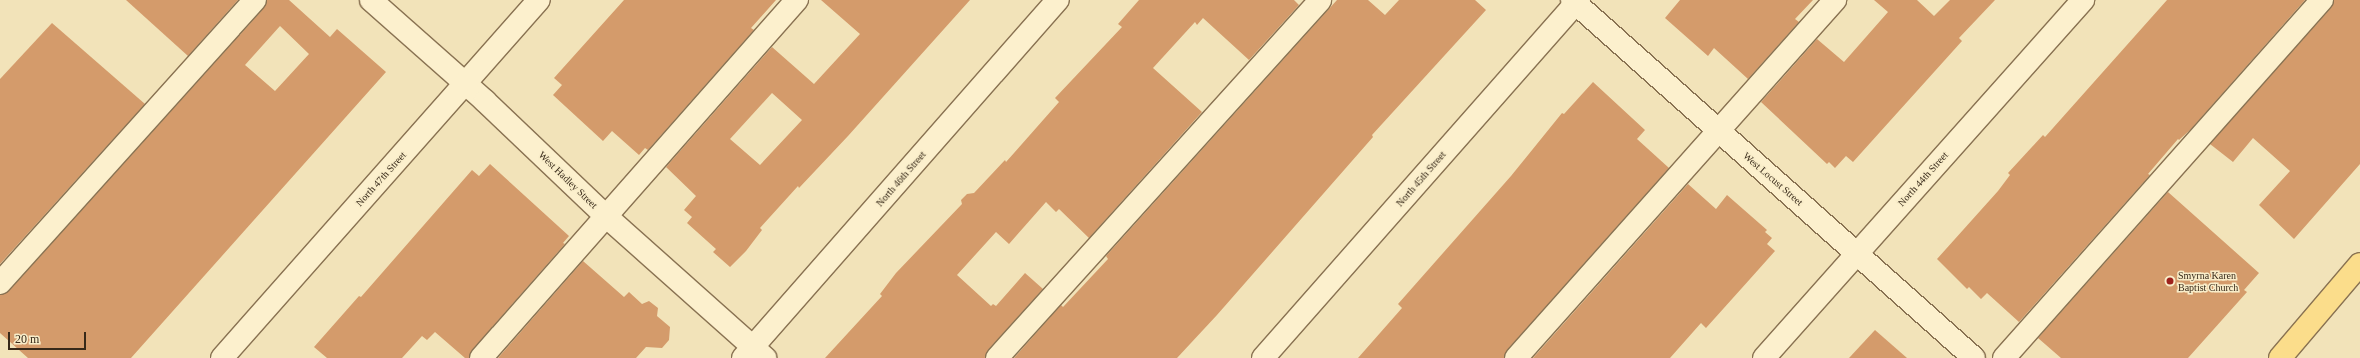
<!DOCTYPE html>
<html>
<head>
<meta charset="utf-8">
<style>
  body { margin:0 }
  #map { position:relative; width:2360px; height:358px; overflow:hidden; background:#f2e3b9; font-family:"Times New Roman",serif }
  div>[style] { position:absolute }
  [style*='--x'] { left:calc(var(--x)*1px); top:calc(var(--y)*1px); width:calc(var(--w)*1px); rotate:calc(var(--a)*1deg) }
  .building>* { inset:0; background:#d49b6b }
  .roads { filter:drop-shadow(1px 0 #897252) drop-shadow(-1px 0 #897252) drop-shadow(0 1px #897252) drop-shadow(0 -1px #897252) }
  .minor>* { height:22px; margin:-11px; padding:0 11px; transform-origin:11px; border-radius:11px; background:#fcf0cd }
  .major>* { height:22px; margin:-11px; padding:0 11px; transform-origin:11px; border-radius:11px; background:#fbdd8b }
  .dots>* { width:11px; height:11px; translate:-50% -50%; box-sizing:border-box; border:2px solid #f9edc9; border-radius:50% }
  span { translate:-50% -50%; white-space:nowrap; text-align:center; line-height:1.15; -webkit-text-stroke:3px #f9edc9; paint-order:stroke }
  .street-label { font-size:10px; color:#372919 }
  .poi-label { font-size:10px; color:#372919 }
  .left { translate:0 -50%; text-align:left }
  .scale { position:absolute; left:8px; top:332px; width:78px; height:18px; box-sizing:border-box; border:2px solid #372919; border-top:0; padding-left:5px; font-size:12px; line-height:14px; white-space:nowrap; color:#372919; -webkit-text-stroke:3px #f9edc9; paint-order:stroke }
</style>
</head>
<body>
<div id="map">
  <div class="building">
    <i style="clip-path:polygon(126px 0,238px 0,188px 56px)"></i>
    <i style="clip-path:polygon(evenodd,267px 0,289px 0,330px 37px,337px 29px,386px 72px,131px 358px,28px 358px,0 333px,0 295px,9px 291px,264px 8px,267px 0,280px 26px,309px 54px,275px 91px,245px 65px,280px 26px)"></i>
    <i style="clip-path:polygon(624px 0,776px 0,751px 28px,754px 30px,648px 150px,645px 148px,639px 155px,612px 131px,603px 141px,553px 95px,562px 85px,554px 78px)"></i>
    <i style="clip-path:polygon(evenodd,821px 0,970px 0,848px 136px,799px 188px,798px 186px,760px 228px,762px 230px,746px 251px,730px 267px,713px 252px,716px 249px,687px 223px,692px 217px,684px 210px,696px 196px,666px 167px,772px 47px,814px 84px,860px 34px,821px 0,772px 93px,802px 120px,760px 165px,730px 139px,772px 93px)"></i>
    <i style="clip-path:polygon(1139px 0,1294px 0,1299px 5px,1249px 60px,1203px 18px,1197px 25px,1195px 22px,1153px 68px,1202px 112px,1089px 238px,1059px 209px,1056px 212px,1046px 202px,1009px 244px,996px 232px,957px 275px,991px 306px,993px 304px,996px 306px,1025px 273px,1043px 289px,988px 350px,985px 358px,825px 358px,882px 296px,880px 294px,896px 273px,962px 204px,961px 200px,967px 194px,974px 193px,1005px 160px,1006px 162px,1059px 102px,1055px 98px,1122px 27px,1118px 24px)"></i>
    <i style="clip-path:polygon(1337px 0,1368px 0,1385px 15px,1399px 0,1475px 0,1486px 10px,1372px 135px,1373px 137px,1217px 315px,1177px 358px,1014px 358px,1061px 305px,1063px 307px,1108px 259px,1106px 256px)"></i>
    <i style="clip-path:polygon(1680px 0,1813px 0,1795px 19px,1799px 22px,1748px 79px,1714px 48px,1708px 56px,1665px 18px)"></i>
    <i style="clip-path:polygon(1874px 0,1917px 0,1934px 16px,1950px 0,1995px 0,1959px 38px,1962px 41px,1853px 162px,1846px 156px,1835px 168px,1829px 162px,1827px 164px,1761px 102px,1817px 39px,1844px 62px,1888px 12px)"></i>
    <i style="clip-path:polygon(2167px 0,2305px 0,2191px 129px,2179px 140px,2178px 139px,2148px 174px,2150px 175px,2019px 322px,1987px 293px,1981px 299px,1969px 287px,1967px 289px,1937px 259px,1998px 191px,2010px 175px,2008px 173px,2043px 135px,2045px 137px)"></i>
    <i style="clip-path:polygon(2334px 0,2360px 0,2360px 164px,2294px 239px,2259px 205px,2290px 171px,2253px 138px,2233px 162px,2210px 144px,2331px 8px)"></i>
    <i style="clip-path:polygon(52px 23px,145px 104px,0 264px,0 79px)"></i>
    <i style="clip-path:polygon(1593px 82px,1645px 130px,1637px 139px,1669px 168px,1507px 350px,1504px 358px,1358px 358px,1402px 308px,1398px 304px,1511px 176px,1562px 113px,1564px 114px)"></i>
    <i style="clip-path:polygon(490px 164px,569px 236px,563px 243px,565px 244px,472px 350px,469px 358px,465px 358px,435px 332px,427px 340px,422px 336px,402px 358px,327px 358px,314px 347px,359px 296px,361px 297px,472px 170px,479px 176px)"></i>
    <i style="clip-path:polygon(1688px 184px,1716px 209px,1727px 195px,1767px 230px,1765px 232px,1772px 238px,1767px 244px,1775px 251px,1750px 279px,1706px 328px,1701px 323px,1670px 358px,1533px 358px)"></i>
    <i style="clip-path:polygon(2168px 192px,2259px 273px,2244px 290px,2247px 292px,2188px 358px,2061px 358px,2038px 338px)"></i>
    <i style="clip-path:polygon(583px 261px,624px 297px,629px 292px,642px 304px,649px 301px,658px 308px,657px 316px,670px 327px,669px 340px,662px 348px,646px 347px,636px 358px,498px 358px)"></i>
    <i style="clip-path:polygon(1875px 330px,1907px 358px,1849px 358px)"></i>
  </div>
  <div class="roads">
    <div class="minor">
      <i style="--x:371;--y:0;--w:152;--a:41.5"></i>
      <i style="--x:485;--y:101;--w:168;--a:43.6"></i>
      <i style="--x:607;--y:217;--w:212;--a:41.7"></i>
      <i style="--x:1572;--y:0;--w:538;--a:41.69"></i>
      <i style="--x:0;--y:283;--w:381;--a:-48"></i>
      <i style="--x:222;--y:358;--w:478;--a:-48.5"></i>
      <i style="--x:481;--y:358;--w:478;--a:-48.6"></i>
      <i style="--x:743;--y:358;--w:477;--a:-48.7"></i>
      <i style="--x:997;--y:358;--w:482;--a:-47.9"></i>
      <i style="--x:1263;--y:358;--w:478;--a:-48.6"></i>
      <i style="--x:1516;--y:358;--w:480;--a:-48.3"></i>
      <i style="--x:1764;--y:358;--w:480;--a:-48.3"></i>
      <i style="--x:2004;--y:358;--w:479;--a:-48.4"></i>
    </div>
    <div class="major">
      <i style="--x:2280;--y:358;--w:123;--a:-49.6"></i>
    </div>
  </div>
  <div class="dots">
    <i style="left:2170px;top:281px;background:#9e221d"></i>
  </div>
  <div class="street-label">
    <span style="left:381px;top:179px;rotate:-48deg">North 47th Street</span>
    <span style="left:901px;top:179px;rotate:-49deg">North 46th Street</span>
    <span style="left:1421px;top:179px;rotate:-49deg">North 45th Street</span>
    <span style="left:1773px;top:179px;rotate:41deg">West Locust Street</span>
    <span style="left:1923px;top:179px;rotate:-48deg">North 44th Street</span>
    <span style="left:568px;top:180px;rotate:44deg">West Hadley Street</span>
  </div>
  <div class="poi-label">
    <span class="left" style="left:2178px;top:281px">Smyrna Karen<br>Baptist Church</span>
  </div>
  <div class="scale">20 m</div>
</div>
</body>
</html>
